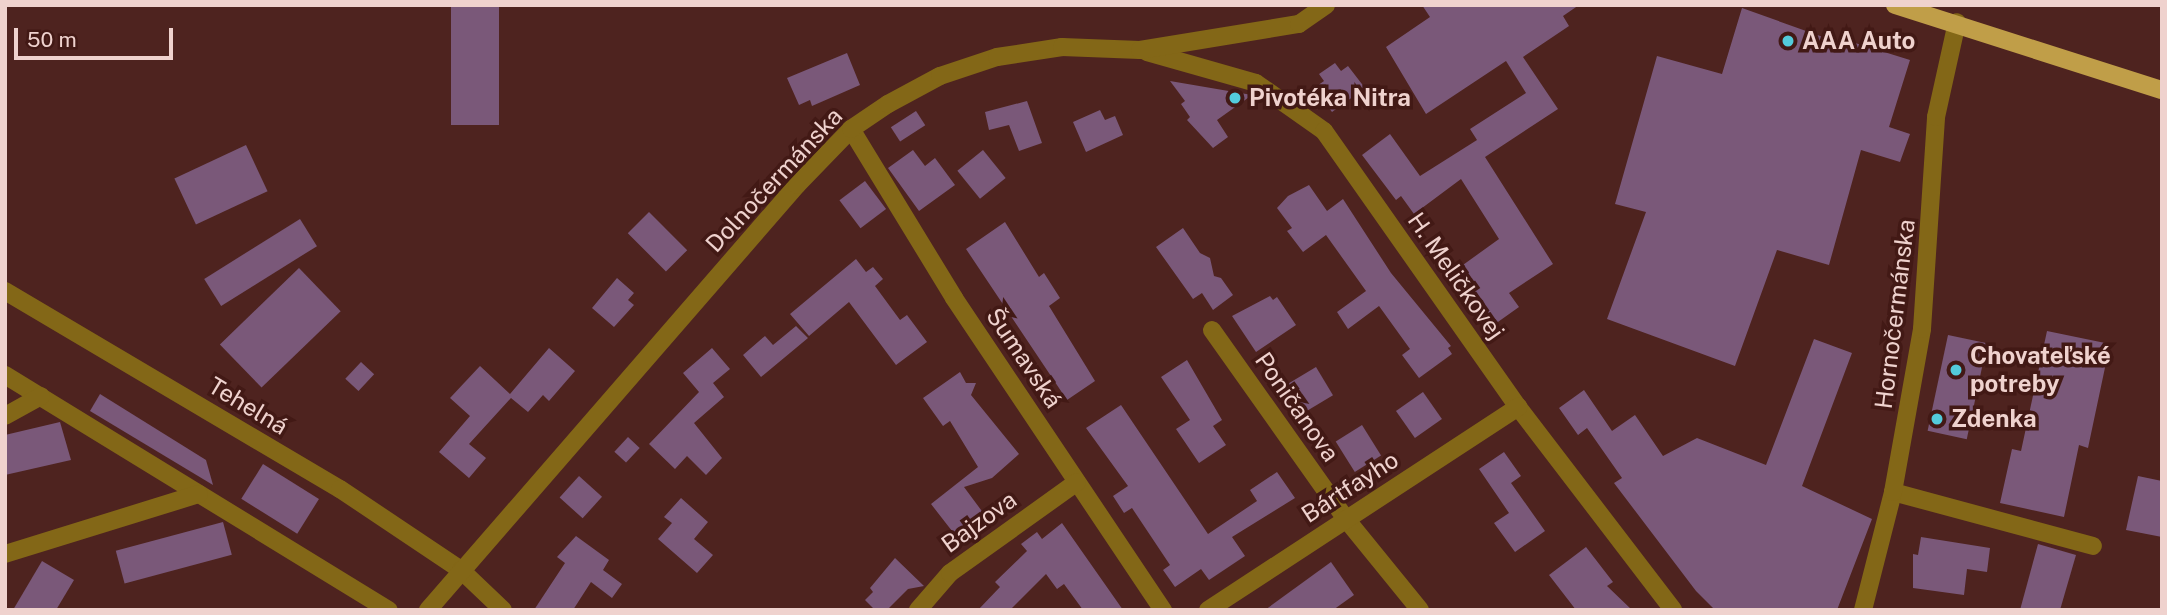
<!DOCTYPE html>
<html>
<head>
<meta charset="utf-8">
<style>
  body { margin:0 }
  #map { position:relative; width:2167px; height:615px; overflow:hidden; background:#4e231f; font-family:"Public Sans",sans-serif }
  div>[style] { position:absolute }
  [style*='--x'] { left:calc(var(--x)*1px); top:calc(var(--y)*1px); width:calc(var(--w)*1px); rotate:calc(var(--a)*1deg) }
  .building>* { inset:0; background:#7a5879; transform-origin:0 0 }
  .minor>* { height:18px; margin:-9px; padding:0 9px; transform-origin:9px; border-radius:9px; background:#836717 }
  .major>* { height:18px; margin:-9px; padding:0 9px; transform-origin:9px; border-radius:9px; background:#c09e48 }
  .dots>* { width:19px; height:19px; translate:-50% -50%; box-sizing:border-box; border:4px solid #421915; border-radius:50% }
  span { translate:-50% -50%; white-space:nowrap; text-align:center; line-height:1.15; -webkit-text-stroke:7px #421915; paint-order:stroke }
  .poi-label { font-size:24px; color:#efd2ce; font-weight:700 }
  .left { translate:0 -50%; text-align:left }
  .street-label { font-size:24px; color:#efd2ce }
  .frame { position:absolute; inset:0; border:7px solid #efd2ce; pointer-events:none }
  .scale { position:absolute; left:14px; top:28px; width:159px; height:32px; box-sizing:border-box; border:4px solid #efd2ce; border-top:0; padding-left:9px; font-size:21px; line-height:24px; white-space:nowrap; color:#efd2ce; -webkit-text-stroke:5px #421915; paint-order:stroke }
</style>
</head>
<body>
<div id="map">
  <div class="building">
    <i style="left:451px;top:5px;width:48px;height:120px"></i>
    <i style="clip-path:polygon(1422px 5px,1579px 5px,1563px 16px,1569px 26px,1523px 57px,1558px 109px,1485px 157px,1553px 264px,1509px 293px,1519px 307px,1488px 329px,1449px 275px,1499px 239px,1461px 179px,1414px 214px,1401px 196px,1396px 200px,1362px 155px,1390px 134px,1420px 176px,1477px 140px,1470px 129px,1526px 93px,1506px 61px,1426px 114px,1386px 47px,1430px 17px)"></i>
    <i style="clip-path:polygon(1742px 8px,1851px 47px,1852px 42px,1910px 60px,1889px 127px,1910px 134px,1900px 162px,1861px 150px,1829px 265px,1777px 250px,1735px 366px,1607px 319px,1646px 212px,1615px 204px,1657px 56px,1722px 74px)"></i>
    <i style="clip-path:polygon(847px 53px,860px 85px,812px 106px,810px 100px,799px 105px,787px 78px)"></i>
    <i style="clip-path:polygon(1335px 63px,1341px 71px,1348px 66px,1365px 88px,1332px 112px,1314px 88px,1324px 81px,1319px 74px)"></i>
    <i style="clip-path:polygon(1170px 81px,1252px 95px,1217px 120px,1228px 137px,1213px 148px,1187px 120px,1190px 117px,1181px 104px,1185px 101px)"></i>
    <i style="clip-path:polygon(1027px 101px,1042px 143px,1019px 151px,1009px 125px,989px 130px,985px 112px)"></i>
    <i style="clip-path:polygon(1100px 110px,1105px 120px,1115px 116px,1123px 135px,1086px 152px,1073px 122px)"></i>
    <i style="left:916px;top:111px;width:17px;height:30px;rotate:57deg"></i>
    <i style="left:246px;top:145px;width:51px;height:79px;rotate:65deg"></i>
    <i style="clip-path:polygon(913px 150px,925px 166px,935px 158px,955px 185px,919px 211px,888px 168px)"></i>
    <i style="left:983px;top:150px;width:36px;height:33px;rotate:51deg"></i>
    <i style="left:865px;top:181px;width:35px;height:32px;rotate:53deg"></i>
    <i style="clip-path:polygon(1309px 185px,1327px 211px,1343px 199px,1391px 273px,1451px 346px,1448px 348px,1452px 354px,1419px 378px,1402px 355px,1410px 349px,1379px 306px,1348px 329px,1337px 312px,1366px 291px,1326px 235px,1303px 252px,1287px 231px,1292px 228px,1277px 208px,1288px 196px)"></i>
    <i style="left:649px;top:212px;width:54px;height:30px;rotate:45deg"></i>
    <i style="left:300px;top:219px;width:32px;height:113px;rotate:58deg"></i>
    <i style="clip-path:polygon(1005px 222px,1039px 277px,1044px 273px,1060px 298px,1049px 306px,1095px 381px,1067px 400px,966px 249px)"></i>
    <i style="clip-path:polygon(1183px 228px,1200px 253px,1210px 258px,1214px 276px,1221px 278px,1233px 295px,1213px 310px,1202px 293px,1193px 299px,1156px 247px)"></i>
    <i style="clip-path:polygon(856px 259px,866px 272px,873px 267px,883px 279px,875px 286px,900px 320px,907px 315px,927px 342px,896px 365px,849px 302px,809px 336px,790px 314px)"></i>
    <i style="left:299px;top:268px;width:60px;height:110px;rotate:46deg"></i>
    <i style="clip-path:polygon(617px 278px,634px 293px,628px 300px,634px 305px,614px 327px,592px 308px)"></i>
    <i style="clip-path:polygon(1270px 296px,1273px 300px,1277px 297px,1296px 325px,1256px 352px,1232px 316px)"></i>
    <i style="clip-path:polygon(796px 326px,808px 338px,761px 377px,743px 355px,765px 336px,773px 345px)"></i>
    <i style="clip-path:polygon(2047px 331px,2110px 344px,2088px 448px,2079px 445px,2064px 517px,2000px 503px,2012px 449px,2021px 451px)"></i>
    <i style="left:1948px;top:335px;width:40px;height:98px;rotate:12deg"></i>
    <i style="clip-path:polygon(1814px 339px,1852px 353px,1802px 486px,1872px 519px,1837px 610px,1715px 610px,1696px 591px,1614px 483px,1622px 478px,1587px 428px,1578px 435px,1559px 408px,1584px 390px,1612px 431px,1635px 415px,1663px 456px,1697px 438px,1766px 465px)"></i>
    <i style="clip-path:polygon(549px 348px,575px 371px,549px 401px,543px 395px,528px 412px,511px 398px,469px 444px,486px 458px,469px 478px,439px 452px,470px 416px,450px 398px,480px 366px,510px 394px)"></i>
    <i style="clip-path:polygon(712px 348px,730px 369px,713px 383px,724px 397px,694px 423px,722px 458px,706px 475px,687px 456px,675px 469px,649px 444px,699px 392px,683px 373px)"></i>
    <i style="clip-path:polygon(1187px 360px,1222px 420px,1213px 426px,1226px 445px,1199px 463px,1176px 429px,1190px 420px,1161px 377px)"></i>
    <i style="left:361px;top:362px;width:18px;height:23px;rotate:43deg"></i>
    <i style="left:1316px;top:367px;width:33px;height:37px;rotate:59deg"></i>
    <i style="clip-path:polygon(960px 372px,966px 383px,976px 383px,971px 395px,1019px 454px,992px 478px,964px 487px,987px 518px,959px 540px,931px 504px,978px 467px,950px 421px,943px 426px,923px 398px)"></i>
    <i style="left:1423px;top:392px;width:33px;height:33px;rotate:55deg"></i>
    <i style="clip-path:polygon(100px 394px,206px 460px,213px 485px,90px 411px)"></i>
    <i style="clip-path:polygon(1121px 405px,1208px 534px,1257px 501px,1250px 490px,1277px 472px,1295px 498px,1232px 537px,1245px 556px,1209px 580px,1201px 569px,1175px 587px,1163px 570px,1170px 565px,1132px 508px,1124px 513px,1113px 496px,1128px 486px,1086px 428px)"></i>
    <i style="clip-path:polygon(60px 422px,71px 460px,5px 475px,5px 435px)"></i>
    <i style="left:1362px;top:425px;width:36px;height:31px;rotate:58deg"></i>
    <i style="left:628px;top:437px;width:16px;height:20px;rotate:43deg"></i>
    <i style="clip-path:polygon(1504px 452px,1521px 476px,1511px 483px,1545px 531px,1515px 552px,1494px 523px,1509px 513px,1479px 469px)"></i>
    <i style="left:263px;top:464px;width:66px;height:41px;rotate:32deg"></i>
    <i style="left:579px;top:476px;width:31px;height:29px;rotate:42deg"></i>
    <i style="clip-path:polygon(2138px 476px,2162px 481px,2162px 537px,2126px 530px)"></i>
    <i style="clip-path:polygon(681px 498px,708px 522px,694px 539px,713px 555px,697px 573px,658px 539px,672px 523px,664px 517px)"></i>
    <i style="left:223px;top:522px;width:34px;height:111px;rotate:75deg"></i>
    <i style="clip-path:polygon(1062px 523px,1123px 610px,1083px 610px,1064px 584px,1057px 589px,1046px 574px,1010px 610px,978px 610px,1000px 587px,995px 582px,1027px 551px,1021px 544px,1037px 532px,1042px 539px)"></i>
    <i style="clip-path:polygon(576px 536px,609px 560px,603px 570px,622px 584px,612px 598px,591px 582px,573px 610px,534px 610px,565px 563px,557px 557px)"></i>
    <i style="clip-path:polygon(1921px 537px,1990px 548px,1987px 572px,1967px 569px,1964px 595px,1913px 588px,1913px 554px,1918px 555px)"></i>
    <i style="clip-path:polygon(2038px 544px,2076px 555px,2060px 610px,2020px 610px)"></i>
    <i style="clip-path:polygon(1586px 547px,1613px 582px,1607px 586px,1632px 610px,1576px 610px,1549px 575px)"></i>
    <i style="clip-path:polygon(895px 558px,924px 586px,908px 589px,887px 610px,875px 610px,865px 600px,873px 592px,870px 588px)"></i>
    <i style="clip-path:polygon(42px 561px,74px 580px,56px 610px,13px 610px)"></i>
    <i style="clip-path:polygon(1331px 562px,1354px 595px,1333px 610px,1265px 610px)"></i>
  </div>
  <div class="minor">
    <i style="--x:1147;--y:52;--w:113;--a:15.9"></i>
    <i style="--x:1256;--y:83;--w:83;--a:35.2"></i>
    <i style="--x:1324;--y:131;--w:337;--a:54.9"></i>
    <i style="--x:1518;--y:407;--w:255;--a:52.6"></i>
    <i style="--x:851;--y:129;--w:198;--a:58.6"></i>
    <i style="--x:954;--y:298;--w:376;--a:56.2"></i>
    <i style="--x:5;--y:291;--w:389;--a:30.6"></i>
    <i style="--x:340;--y:489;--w:146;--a:33.8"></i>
    <i style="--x:461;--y:570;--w:58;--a:43.6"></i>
    <i style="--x:1212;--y:330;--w:232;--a:54.7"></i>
    <i style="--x:1346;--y:519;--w:117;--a:50.9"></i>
    <i style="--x:5;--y:375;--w:450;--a:31.5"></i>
    <i style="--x:5;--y:416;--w:41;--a:-29.1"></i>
    <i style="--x:1893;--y:492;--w:207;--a:15.1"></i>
    <i style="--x:5;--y:554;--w:203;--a:-17.2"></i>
    <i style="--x:428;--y:610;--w:563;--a:-49.03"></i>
    <i style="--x:797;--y:185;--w:78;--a:-46"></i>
    <i style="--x:851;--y:129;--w:45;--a:-34"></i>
    <i style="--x:888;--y:104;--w:59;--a:-28.3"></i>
    <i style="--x:940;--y:76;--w:60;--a:-18.4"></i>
    <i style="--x:997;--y:57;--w:66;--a:-8.7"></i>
    <i style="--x:1062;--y:47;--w:78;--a:2.2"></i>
    <i style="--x:1140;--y:50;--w:161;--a:-9.3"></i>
    <i style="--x:1299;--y:24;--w:33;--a:-35"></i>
    <i style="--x:918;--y:610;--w:49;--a:-49.1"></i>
    <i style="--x:950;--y:573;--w:156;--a:-35.6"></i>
    <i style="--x:1208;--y:610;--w:371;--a:-33.2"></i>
    <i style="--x:1863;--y:610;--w:122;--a:-75.7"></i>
    <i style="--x:1893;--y:492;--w:166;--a:-79.9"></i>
    <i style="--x:1922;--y:329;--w:212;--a:-86.2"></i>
    <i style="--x:1936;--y:117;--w:97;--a:-77.5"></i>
  </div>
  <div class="major">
    <i style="--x:1895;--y:5;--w:280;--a:17.7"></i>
  </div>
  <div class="dots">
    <i style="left:1788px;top:41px;background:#53cbdb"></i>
    <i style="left:1235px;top:98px;background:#53cbdb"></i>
    <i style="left:1956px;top:370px;background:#53cbdb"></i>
    <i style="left:1937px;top:419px;background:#53cbdb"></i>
  </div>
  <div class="poi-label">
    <span class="left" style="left:1802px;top:41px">AAA Auto</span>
    <span class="left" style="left:1249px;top:98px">Pivotéka Nitra</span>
    <span class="left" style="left:1970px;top:370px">Chovateľské<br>potreby</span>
    <span class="left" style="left:1951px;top:419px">Zdenka</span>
  </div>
  <div class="street-label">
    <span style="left:774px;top:180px;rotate:-47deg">Dolnočermánska</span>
    <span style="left:1456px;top:276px;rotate:55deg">H. Meličkovej</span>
    <span style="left:1895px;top:314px;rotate:-83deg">Hornočermánska</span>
    <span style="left:1024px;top:358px;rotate:56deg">Šumavská</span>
    <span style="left:248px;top:406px;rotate:31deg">Tehelná</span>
    <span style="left:1297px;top:407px;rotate:55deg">Poničanova</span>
    <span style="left:1350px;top:487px;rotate:-33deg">Bártfayho</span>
    <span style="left:979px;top:522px;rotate:-36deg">Bajzova</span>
  </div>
  <div class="frame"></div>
  <div class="scale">50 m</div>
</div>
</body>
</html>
